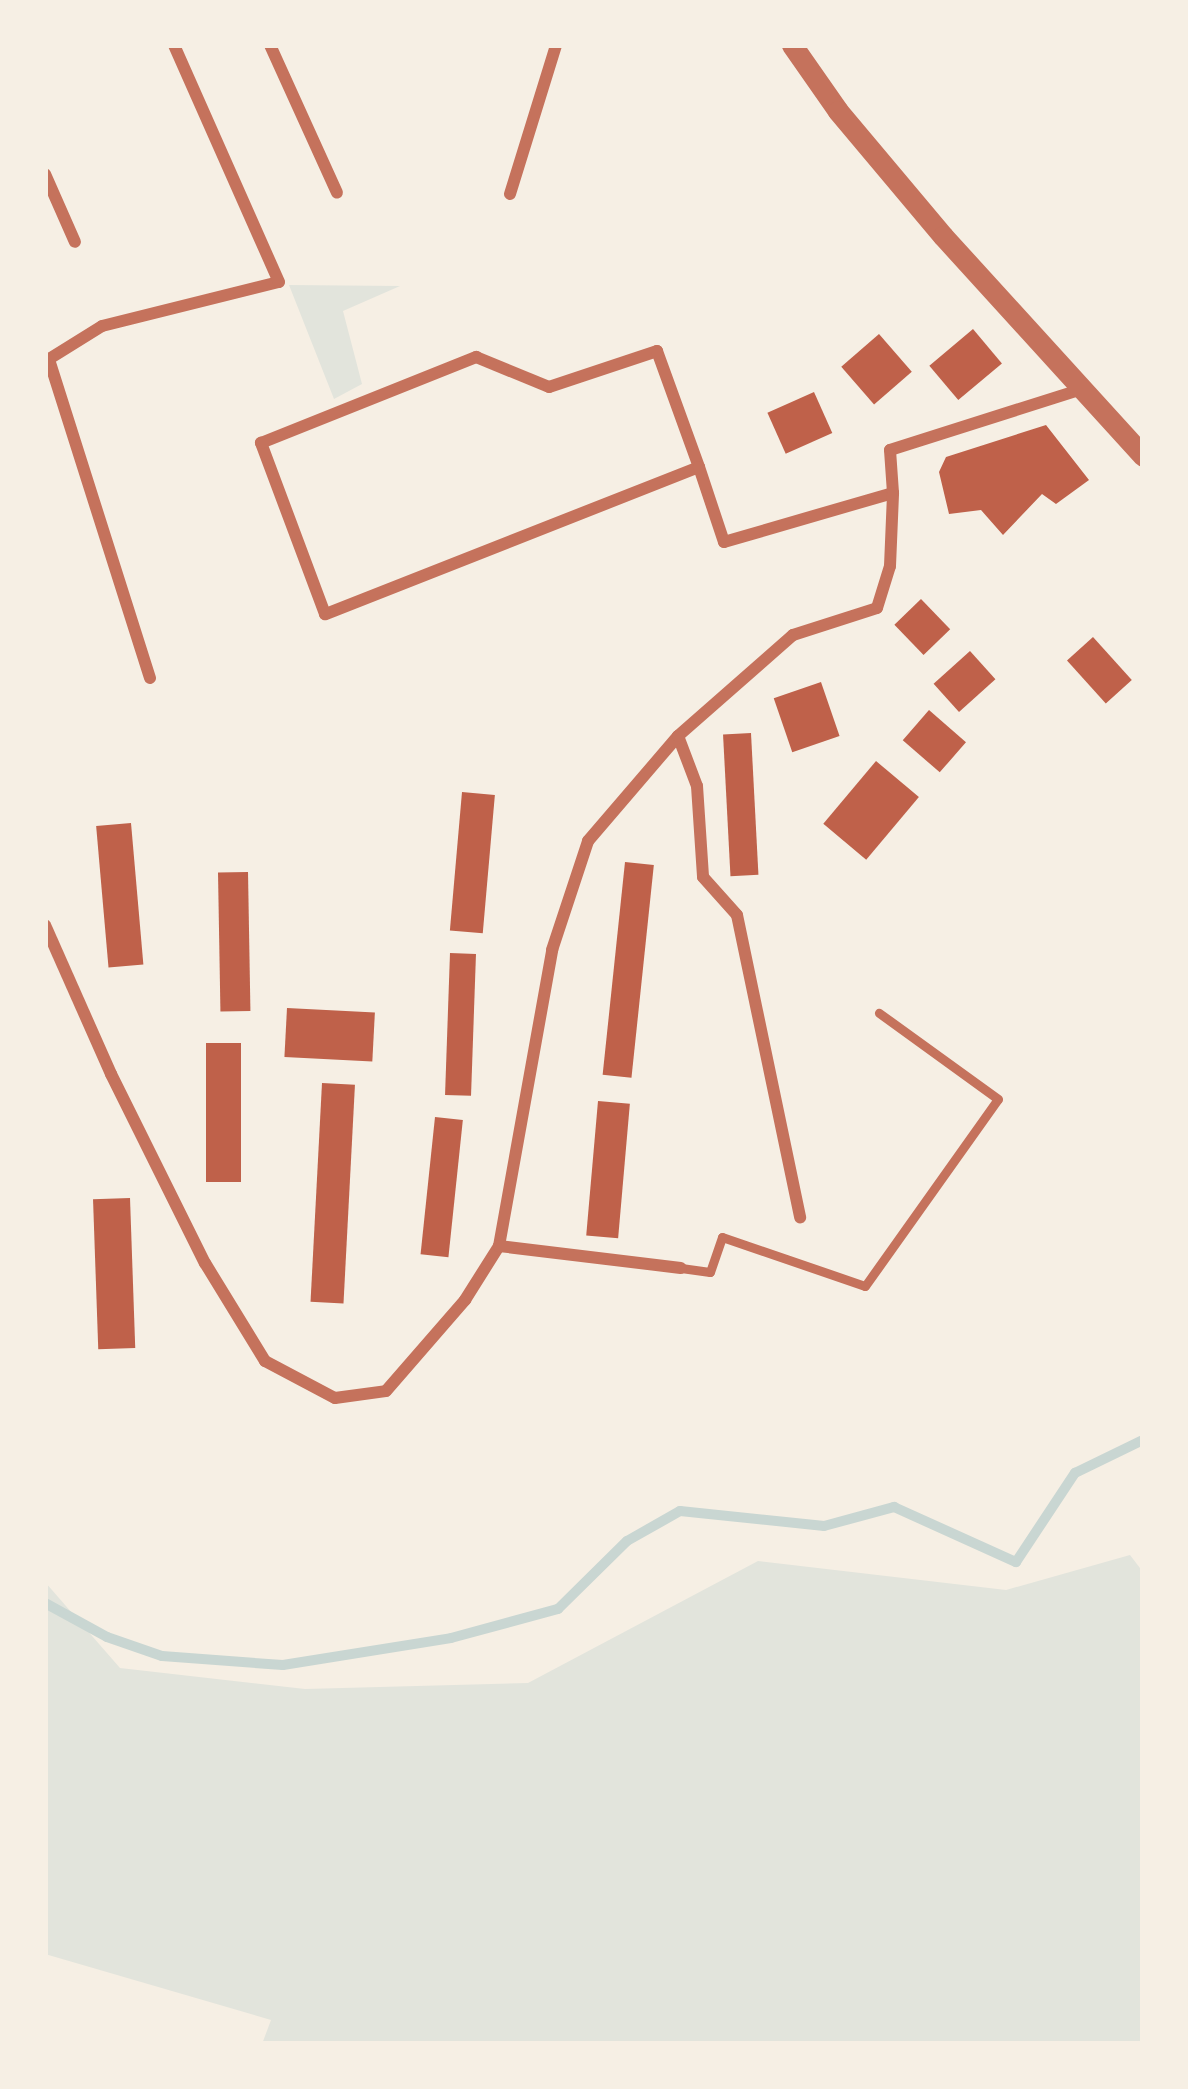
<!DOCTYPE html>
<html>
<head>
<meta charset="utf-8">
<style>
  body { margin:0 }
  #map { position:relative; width:1188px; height:2089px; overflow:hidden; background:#f6efe4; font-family:Montserrat,sans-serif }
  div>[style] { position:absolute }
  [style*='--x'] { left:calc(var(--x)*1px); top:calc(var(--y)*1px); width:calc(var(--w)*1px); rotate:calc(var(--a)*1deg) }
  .green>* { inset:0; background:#e2e4dc }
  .stream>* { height:10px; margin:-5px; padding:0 5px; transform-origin:5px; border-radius:5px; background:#c9d6d2 }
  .building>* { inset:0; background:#bf614a; transform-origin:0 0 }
  .service>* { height:9px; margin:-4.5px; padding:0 4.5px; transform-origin:4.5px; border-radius:4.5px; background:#c5725c }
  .minor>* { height:12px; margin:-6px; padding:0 6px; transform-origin:6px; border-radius:6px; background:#c5725c }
  .tertiary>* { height:21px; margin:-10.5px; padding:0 10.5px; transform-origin:10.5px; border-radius:10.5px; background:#c5725c }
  span { translate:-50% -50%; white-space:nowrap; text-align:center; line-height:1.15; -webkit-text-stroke:9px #f6efe4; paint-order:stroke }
  .frame { position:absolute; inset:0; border:48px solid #f6efe4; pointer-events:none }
</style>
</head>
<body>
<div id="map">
  <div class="green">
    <i style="clip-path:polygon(289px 285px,400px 286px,343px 311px,362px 384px,334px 399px)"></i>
    <i style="clip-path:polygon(1130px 1555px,1143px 1572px,1143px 2044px,262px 2044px,271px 2020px,45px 1954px,45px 1582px,120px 1668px,305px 1689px,528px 1683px,758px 1561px,1006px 1590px)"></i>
  </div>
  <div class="stream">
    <i style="--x:45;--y:1603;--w:71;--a:28.7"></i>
    <i style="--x:107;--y:1637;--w:58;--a:19.1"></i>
    <i style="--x:162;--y:1656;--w:121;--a:4.3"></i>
    <i style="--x:283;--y:1665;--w:170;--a:-9.1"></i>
    <i style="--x:451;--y:1638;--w:111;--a:-15.2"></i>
    <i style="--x:558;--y:1609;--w:97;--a:-44.6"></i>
    <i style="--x:627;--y:1541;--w:61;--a:-29.5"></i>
    <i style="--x:680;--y:1511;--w:145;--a:5.9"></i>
    <i style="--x:824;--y:1526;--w:73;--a:-15.2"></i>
    <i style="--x:894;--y:1507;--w:134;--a:24.3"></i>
    <i style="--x:1016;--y:1562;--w:107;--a:-56.5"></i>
    <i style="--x:1075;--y:1473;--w:76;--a:-25.9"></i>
  </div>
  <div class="building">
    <i style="left:973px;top:329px;width:45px;height:57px;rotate:50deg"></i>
    <i style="left:879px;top:334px;width:50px;height:50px;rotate:49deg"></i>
    <i style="left:814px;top:392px;width:45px;height:51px;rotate:66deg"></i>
    <i style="clip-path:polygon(1046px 425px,1089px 480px,1056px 504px,1042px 494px,1003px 535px,981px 510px,949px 514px,939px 472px,946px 457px)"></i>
    <i style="left:921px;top:599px;width:42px;height:37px;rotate:46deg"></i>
    <i style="left:1093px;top:637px;width:58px;height:35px;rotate:48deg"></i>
    <i style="left:970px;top:651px;width:38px;height:49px;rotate:48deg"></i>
    <i style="left:821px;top:682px;width:57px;height:50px;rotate:71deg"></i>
    <i style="left:929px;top:710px;width:49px;height:40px;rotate:41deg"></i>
    <i style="left:751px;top:733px;width:142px;height:28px;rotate:87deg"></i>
    <i style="left:876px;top:761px;width:56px;height:82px;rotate:40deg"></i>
    <i style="left:462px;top:792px;width:33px;height:139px;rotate:5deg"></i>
    <i style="left:131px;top:823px;width:142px;height:35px;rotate:85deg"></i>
    <i style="left:625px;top:862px;width:29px;height:214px;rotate:6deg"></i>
    <i style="left:248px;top:872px;width:139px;height:30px;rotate:89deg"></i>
    <i style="left:450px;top:953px;width:26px;height:142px;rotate:2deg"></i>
    <i style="left:287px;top:1008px;width:88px;height:49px;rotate:3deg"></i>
    <i style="left:206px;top:1043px;width:35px;height:139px"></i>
    <i style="left:322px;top:1083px;width:33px;height:219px;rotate:3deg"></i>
    <i style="left:598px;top:1101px;width:32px;height:135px;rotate:5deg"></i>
    <i style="left:435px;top:1117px;width:28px;height:138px;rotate:6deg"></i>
    <i style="left:130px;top:1198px;width:150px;height:37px;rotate:88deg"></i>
  </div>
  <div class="service">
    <i style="--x:681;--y:1268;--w:29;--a:8"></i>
    <i style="--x:710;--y:1272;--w:37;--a:-71"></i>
    <i style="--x:722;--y:1237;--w:151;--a:18.9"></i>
    <i style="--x:865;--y:1286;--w:229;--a:-54.6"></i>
    <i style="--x:998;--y:1099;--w:147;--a:-144.1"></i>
  </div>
  <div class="minor">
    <i style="--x:270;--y:45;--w:162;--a:65.6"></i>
    <i style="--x:45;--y:174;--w:74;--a:66.2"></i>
    <i style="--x:510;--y:194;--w:156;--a:-72.8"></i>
    <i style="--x:699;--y:467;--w:402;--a:158.5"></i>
    <i style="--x:325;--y:614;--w:183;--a:-110.5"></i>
    <i style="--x:261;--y:443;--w:232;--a:-21.8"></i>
    <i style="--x:476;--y:357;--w:79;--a:22.3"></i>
    <i style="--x:549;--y:387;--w:114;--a:-18.4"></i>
    <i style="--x:657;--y:351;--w:123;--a:70.1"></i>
    <i style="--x:699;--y:467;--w:79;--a:71.6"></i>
    <i style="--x:724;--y:542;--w:176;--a:-16.2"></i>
    <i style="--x:893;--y:493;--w:43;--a:-94"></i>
    <i style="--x:890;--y:450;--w:198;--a:-17.6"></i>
    <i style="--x:150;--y:678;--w:335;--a:-107.6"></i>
    <i style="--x:49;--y:359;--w:62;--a:-31.9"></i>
    <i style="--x:102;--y:326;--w:182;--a:-14"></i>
    <i style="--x:279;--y:282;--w:259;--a:-113.9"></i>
    <i style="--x:678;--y:736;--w:53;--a:69.2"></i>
    <i style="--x:697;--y:786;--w:91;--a:86.2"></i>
    <i style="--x:703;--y:877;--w:51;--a:48.2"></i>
    <i style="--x:737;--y:915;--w:309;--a:78.2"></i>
    <i style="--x:45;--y:925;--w:163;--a:66.1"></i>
    <i style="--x:111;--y:1074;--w:211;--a:63.6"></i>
    <i style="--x:205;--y:1263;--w:115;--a:58.5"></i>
    <i style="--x:265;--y:1361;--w:79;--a:27.9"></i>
    <i style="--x:335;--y:1398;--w:51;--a:-7.8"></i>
    <i style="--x:386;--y:1391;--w:121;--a:-49"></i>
    <i style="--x:465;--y:1300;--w:64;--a:-57.8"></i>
    <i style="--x:499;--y:1246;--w:301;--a:-79.8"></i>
    <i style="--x:552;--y:950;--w:115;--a:-71.7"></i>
    <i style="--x:588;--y:841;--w:138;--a:-49.4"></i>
    <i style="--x:678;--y:736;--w:153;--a:-41.3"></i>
    <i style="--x:793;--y:635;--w:88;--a:-17.8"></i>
    <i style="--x:877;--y:608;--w:44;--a:-72.8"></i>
    <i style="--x:890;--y:566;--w:73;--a:-87.6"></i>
    <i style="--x:499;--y:1246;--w:183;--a:6.9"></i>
  </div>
  <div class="tertiary">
    <i style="--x:792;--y:45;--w:80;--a:55.1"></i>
    <i style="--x:838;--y:111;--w:163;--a:50"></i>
    <i style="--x:943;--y:236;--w:297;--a:47.7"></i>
  </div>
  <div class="frame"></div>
</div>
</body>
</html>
